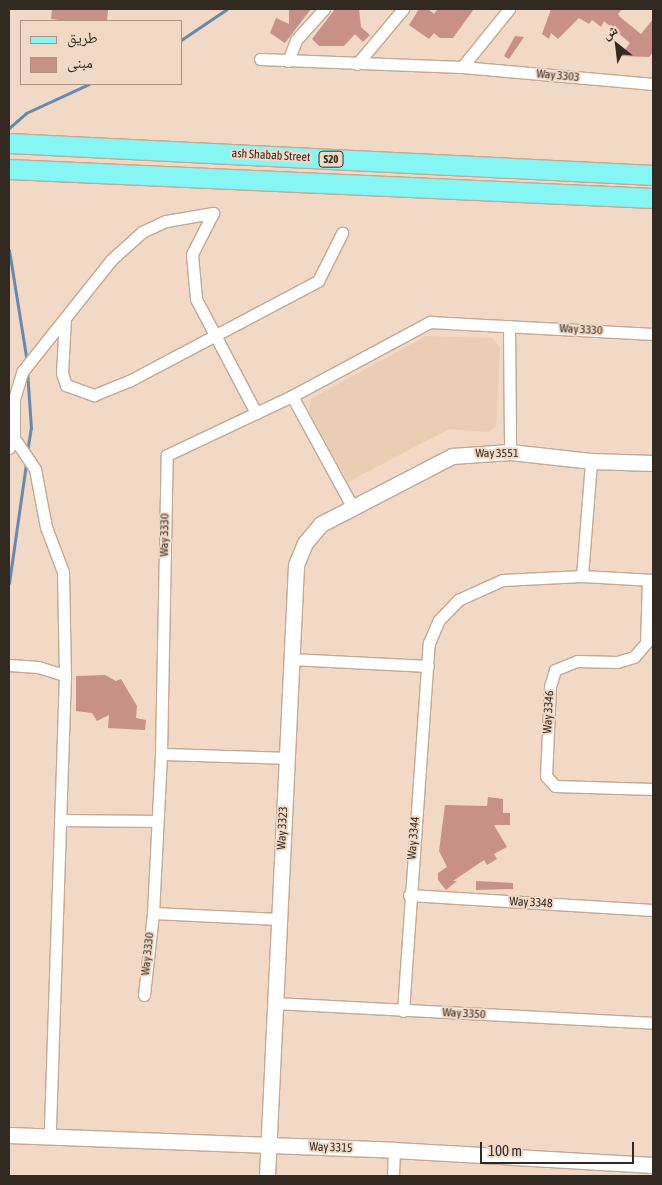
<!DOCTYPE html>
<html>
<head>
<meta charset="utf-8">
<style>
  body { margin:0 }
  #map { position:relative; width:662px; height:1185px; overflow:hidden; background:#f2d9c5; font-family:"Asap Condensed","Noto Naskh Arabic",sans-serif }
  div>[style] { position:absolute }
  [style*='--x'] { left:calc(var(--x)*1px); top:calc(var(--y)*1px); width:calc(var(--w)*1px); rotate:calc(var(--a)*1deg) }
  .built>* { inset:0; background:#eacdb3 }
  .stream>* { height:3px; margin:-1.5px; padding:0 1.5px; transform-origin:1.5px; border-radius:1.5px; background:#668aaf }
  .building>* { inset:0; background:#c89188 }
  .roads { filter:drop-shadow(1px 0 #c0a995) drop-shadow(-1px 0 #c0a995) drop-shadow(0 1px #c0a995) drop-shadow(0 -1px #c0a995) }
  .minor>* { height:11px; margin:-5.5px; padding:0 5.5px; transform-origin:5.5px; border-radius:5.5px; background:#fff }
  .tertiary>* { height:15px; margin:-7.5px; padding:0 7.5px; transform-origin:7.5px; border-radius:7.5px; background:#fff }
  .primary>* { height:19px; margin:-9.5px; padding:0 9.5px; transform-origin:9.5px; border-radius:9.5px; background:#86f6f4 }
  span { translate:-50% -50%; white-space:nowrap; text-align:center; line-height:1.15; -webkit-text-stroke:4px #f2d9c5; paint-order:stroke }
  .shield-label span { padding:1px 4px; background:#f2d9c5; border:1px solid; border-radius:4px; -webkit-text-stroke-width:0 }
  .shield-label { font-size:11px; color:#322921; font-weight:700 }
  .street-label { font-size:12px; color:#322921 }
  .frame { position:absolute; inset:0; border:10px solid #322921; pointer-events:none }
  .legend { position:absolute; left:20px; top:20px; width:162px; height:65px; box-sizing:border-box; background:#f2d9c5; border:1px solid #a59383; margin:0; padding:6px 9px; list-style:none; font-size:15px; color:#322921 }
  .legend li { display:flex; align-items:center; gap:10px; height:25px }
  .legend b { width:25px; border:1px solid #a59383 }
  .north { position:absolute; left:592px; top:20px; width:50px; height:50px; -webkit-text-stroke:4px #f2d9c5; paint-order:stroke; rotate:331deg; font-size:14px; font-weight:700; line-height:20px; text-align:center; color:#322921 }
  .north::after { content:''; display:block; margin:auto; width:18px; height:22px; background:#322921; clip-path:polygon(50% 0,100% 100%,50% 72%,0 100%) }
  .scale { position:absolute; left:480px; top:1142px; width:154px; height:22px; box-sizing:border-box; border:2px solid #322921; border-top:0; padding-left:6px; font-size:15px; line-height:18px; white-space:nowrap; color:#322921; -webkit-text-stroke:4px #f2d9c5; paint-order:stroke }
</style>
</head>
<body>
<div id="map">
  <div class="built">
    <i style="clip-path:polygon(426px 336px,492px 338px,500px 347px,496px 427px,488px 432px,449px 429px,348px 482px,309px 411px,311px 399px)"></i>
  </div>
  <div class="stream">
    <i style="--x:181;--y:40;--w:55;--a:-34"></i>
    <i style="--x:9;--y:128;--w:23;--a:-41"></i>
    <i style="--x:26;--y:113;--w:69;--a:-24.7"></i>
    <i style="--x:9;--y:250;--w:113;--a:80.9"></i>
    <i style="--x:27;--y:452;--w:24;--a:-81"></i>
    <i style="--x:31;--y:428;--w:57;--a:-94"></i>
    <i style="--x:9;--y:583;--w:121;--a:-81.9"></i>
  </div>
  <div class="building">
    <i style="clip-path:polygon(52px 9px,99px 9px,108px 10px,107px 21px,68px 21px,51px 19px)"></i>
    <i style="clip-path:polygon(289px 9px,311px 9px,285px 43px,270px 33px,276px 18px,289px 24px)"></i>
    <i style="clip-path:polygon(335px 9px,359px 9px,361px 27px,370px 35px,363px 42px,355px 34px,344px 46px,319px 46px,312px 39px)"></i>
    <i style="clip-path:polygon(419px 9px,428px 9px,434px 14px,438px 9px,474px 9px,453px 38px,440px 38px,434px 33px,429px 39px,409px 25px)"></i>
    <i style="clip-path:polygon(551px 9px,622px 9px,618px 14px,620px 17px,641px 34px,653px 19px,653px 52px,649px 57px,620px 56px,630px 43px,604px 21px,601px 27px,592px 20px,589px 24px,579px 18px,558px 39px,551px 33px,549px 39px,542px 34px)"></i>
    <i style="clip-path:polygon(515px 36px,524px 37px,509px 59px,504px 56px)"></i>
    <i style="clip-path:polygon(105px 675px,116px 681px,121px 679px,137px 706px,136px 718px,146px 720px,145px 730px,108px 728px,109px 715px,97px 721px,92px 713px,76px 711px,76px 676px)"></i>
    <i style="clip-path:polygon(488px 797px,503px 799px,503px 813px,510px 813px,510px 825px,494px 825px,507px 847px,494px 854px,497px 859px,487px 865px,484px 860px,453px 881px,457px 881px,446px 890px,438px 880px,438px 873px,447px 867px,439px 851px,445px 805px,487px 806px)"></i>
    <i style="clip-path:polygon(476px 881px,513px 883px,513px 889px,476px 890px)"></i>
  </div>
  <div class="roads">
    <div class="minor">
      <i style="--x:260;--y:59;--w:202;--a:2.3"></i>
      <i style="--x:462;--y:67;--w:192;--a:5.1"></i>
      <i style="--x:288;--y:61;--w:22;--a:-69"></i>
      <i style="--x:296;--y:40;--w:42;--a:-47.9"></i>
      <i style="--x:357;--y:64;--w:72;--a:-50.1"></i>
      <i style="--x:462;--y:67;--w:75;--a:-51"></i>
      <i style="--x:65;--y:318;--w:55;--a:93.1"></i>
      <i style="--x:62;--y:373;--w:13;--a:72"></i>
      <i style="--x:66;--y:385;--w:30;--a:20"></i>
      <i style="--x:94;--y:395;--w:38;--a:-22"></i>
      <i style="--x:129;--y:381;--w:214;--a:-27.9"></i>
      <i style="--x:318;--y:281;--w:54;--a:-63.4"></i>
      <i style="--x:509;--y:326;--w:126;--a:89.5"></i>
      <i style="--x:292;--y:396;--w:125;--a:61.4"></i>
      <i style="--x:14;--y:438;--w:37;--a:56"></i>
      <i style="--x:35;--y:469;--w:59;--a:79.3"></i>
      <i style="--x:46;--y:527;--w:48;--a:69.3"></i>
      <i style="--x:63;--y:572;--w:103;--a:88.9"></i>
      <i style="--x:65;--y:675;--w:462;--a:91.9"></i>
      <i style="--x:9;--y:448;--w:11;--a:-63"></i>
      <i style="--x:14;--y:438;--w:39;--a:-90"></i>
      <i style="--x:14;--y:399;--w:28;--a:-73"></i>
      <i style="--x:22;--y:372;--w:143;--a:-51.5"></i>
      <i style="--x:111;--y:260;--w:42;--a:-42.1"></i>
      <i style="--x:142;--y:232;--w:26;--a:-25"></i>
      <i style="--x:166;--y:221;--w:48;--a:-9.7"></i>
      <i style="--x:213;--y:213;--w:46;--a:117.1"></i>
      <i style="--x:192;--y:254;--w:45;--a:84.9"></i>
      <i style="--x:196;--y:299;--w:129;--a:62.2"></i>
      <i style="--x:582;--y:576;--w:115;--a:-85.5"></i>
      <i style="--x:648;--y:580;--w:63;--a:91.8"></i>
      <i style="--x:646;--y:643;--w:18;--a:131"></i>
      <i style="--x:634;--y:657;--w:18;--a:164"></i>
      <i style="--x:617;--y:662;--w:40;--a:-178.6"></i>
      <i style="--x:577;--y:661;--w:24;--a:158"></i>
      <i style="--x:555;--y:670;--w:17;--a:107"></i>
      <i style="--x:550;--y:686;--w:90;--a:92.5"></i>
      <i style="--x:546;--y:776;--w:13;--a:48"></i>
      <i style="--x:555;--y:786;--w:98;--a:1.8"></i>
      <i style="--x:291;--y:659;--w:137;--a:2.9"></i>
      <i style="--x:9;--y:665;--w:29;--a:4"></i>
      <i style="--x:38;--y:667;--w:28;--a:17"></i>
      <i style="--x:161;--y:754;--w:125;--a:1.8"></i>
      <i style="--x:60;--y:820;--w:96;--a:0.6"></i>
      <i style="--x:409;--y:895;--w:244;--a:3.5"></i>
      <i style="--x:153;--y:913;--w:125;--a:2.7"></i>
      <i style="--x:144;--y:995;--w:82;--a:-83.7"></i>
      <i style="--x:153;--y:913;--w:159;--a:-87.1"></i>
      <i style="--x:161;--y:754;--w:299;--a:-88.9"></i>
      <i style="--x:167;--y:455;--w:138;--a:-25.3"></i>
      <i style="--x:292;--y:396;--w:157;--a:-28.2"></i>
      <i style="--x:430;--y:322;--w:223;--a:3.1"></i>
      <i style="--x:275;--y:1003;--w:379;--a:3"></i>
      <i style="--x:403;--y:1011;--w:369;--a:-86"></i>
      <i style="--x:429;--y:643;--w:25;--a:-67"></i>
      <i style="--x:439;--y:620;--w:28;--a:-46"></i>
      <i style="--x:458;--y:600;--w:48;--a:-24.4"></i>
      <i style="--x:502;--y:580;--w:80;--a:-2.9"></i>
      <i style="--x:582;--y:576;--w:71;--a:3.2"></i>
      <i style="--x:393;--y:1176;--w:26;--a:-88"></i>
    </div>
    <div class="tertiary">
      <i style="--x:9;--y:1135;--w:385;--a:2.2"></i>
      <i style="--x:394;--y:1150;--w:259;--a:3.3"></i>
      <i style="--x:267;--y:1176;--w:612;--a:-87.28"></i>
      <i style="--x:296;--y:565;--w:24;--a:-68"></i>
      <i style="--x:305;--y:543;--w:25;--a:-50"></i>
      <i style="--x:321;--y:524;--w:148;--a:-27.4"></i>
      <i style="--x:452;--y:456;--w:58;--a:-3.9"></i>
      <i style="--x:510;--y:452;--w:81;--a:6.3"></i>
      <i style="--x:591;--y:461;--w:62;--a:1.8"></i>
    </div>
    <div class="primary">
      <i style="--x:9;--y:143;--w:645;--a:2.84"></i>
      <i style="--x:9;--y:169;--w:645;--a:2.58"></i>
    </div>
  </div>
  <div class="shield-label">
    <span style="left:331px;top:159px">S20</span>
  </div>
  <div class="street-label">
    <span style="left:558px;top:76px;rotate:5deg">Way 3303</span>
    <span style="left:271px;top:156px;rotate:3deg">ash Shabab Street</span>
    <span style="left:581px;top:330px;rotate:3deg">Way 3330</span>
    <span style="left:497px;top:454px">Way 3551</span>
    <span style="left:165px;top:535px;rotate:-89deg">Way 3330</span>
    <span style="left:549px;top:712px;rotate:-87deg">Way 3346</span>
    <span style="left:283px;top:828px;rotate:-87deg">Way 3323</span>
    <span style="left:414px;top:838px;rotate:-85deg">Way 3344</span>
    <span style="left:531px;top:903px;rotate:3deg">Way 3348</span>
    <span style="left:148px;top:954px;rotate:-84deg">Way 3330</span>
    <span style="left:464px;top:1014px;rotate:3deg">Way 3350</span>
    <span style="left:331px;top:1148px;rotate:2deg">Way 3315</span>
  </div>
  <div class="frame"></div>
  <ul class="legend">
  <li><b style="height:6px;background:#86f6f4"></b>طريق</li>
  <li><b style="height:14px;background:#c89188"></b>مبنى</li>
  </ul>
  <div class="north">ش</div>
  <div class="scale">100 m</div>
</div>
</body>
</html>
